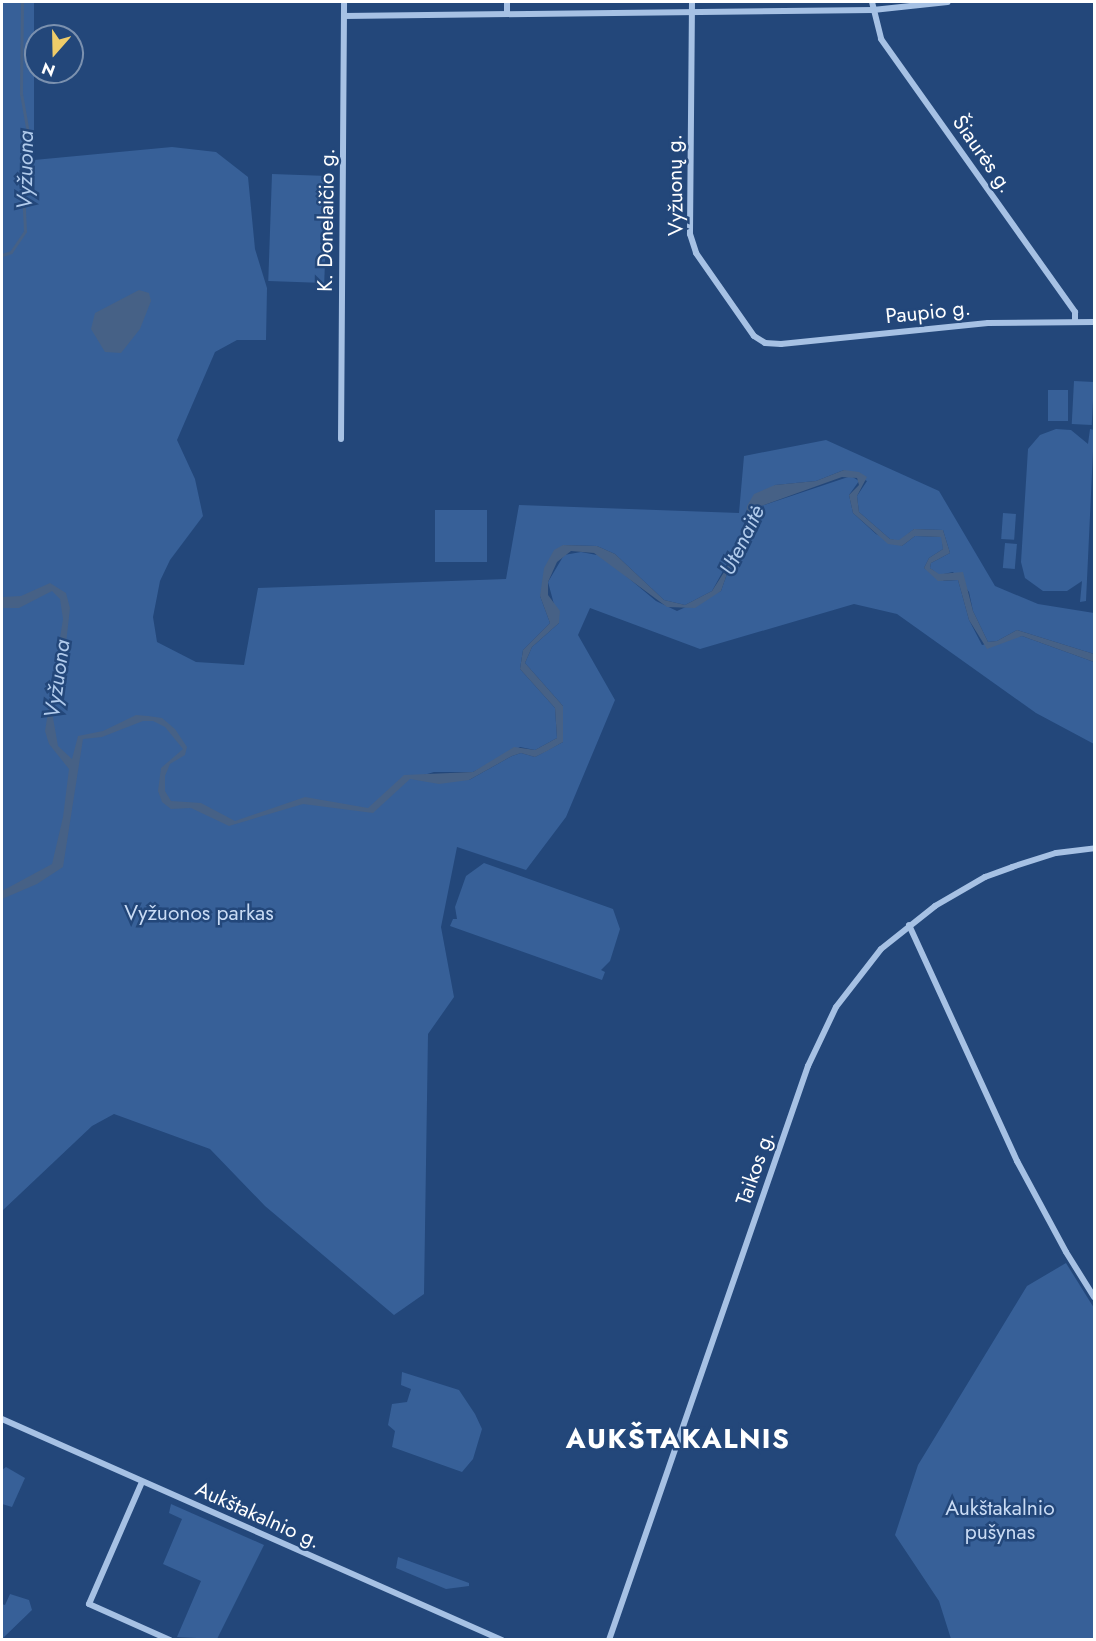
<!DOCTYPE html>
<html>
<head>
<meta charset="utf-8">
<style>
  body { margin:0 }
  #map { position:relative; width:1096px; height:1641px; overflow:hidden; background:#23477a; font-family:Jost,sans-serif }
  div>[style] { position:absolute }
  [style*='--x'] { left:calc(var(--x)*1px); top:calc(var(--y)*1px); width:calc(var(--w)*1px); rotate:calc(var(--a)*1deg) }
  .green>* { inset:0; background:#376098; transform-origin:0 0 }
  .water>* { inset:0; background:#466186 }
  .stream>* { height:3px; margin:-1.5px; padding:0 1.5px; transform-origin:1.5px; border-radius:1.5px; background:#466186 }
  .minor>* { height:6px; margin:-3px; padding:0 3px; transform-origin:3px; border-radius:3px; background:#a6c1e4 }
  span { translate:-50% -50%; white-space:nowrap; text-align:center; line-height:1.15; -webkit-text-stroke:5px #23477a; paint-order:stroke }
  .street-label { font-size:21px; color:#fff }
  .park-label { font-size:21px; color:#c9dbf4 }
  .water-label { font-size:22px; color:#b1cbec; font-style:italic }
  .district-label { font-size:27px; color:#fff; font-weight:700; letter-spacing:1.5px }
  .frame { position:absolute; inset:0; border:3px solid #fff; pointer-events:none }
  .north { position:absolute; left:24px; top:24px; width:60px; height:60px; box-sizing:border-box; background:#23477a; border:2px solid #7b91af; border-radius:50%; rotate:200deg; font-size:16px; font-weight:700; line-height:24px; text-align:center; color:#fff }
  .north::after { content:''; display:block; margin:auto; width:21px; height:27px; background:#efcc69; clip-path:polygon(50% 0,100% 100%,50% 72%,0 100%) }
</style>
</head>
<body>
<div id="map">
  <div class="green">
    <i style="clip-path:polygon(2px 2px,34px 2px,34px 160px,172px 147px,216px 152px,248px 177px,255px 249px,267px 288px,266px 340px,237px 340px,215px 352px,177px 440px,195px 479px,203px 516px,170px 560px,160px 581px,153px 617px,157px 642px,196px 662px,244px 665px,258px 588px,506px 579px,519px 505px,739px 513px,744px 456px,826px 440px,939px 491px,995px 586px,1038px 604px,1094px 613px,1094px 654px,1017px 630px,997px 641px,988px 642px,973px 611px,969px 592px,953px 572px,939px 575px,930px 568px,931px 563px,950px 553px,943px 530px,914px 529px,899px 541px,890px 539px,859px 512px,857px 496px,867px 481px,844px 470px,816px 481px,775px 485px,746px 520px,744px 533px,712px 591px,685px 605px,664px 600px,615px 554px,597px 546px,563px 545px,540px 596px,550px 623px,523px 650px,520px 669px,555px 708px,557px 738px,535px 750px,520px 747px,473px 772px,434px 772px,410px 779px,469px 780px,512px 756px,521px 753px,535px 757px,563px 742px,563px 706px,525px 663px,532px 647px,559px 623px,548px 582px,564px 555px,581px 552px,602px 556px,656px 601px,677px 611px,721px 591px,728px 571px,754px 531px,761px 506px,851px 476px,859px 481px,849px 495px,853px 513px,876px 534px,902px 546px,915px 536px,942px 537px,943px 549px,929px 558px,924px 568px,944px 581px,958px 580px,969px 620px,982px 645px,1022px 636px,1094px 662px,1094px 744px,1036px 713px,897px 614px,854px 604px,700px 649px,590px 608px,578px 635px,615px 700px,566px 817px,526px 870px,457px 847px,441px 927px,454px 997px,428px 1034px,424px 1294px,394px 1315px,265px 1206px,210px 1149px,114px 1114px,92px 1126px,2px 1211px)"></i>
    <i style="left:272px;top:174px;width:56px;height:107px;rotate:2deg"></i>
    <i style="left:1074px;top:381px;width:20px;height:43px;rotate:3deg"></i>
    <i style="left:1048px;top:390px;width:20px;height:31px"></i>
    <i style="clip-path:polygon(1056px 429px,1071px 430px,1088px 444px,1090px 429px,1094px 430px,1086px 601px,1080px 602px,1082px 581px,1067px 591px,1043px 591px,1025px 578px,1021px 562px,1028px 449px,1040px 435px)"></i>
    <i style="left:435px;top:510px;width:52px;height:52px"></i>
    <i style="left:1003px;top:513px;width:13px;height:26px;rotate:4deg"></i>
    <i style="left:1005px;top:543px;width:12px;height:25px;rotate:5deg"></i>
    <i style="clip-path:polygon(484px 863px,613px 909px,620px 929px,610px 961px,601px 970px,605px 972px,602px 980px,450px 926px,453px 919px,457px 919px,455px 907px,466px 876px)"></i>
    <i style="clip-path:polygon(1066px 1263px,1094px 1308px,1094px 1639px,951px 1639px,939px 1601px,895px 1535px,918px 1465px,1027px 1286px)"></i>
    <i style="clip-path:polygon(402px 1372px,459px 1390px,475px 1414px,482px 1429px,473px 1459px,462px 1472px,392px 1447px,395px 1431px,388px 1425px,392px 1404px,407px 1402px,411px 1389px,401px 1385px)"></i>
    <i style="clip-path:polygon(6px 1467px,25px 1478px,12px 1507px,2px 1504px,2px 1470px)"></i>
    <i style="clip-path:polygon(171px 1504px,264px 1545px,217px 1639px,177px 1637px,201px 1581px,163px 1564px,182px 1519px,169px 1513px)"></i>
    <i style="clip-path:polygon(398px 1557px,469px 1583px,469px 1586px,446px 1589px,396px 1568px)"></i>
    <i style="clip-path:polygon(10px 1594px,29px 1600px,32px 1610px,2px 1639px,2px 1604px,5px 1605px)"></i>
  </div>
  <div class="water">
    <i style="clip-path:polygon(139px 290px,149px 293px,151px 301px,140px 329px,121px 353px,105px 352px,91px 329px,95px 313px)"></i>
    <i style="clip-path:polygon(844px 470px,859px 472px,867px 477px,857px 496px,859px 512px,890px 539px,899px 540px,914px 529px,943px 530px,950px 553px,931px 563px,930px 568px,939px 574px,963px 572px,973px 611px,988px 642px,997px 641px,1017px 630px,1094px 654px,1094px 662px,1022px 636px,987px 649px,969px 620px,958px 580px,938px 581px,924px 568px,929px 558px,943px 549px,941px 537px,915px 536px,902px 546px,888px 544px,853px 513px,849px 495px,859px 485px,857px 478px,842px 477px,761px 506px,754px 531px,728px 571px,721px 591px,695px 608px,667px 607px,594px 553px,571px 551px,557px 562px,548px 582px,548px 595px,560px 611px,559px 623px,532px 647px,525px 663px,563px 706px,563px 742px,547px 751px,535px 757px,521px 753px,512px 756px,469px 780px,439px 784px,410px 779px,373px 813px,303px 804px,229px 826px,191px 808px,171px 809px,162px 802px,158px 791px,161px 768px,183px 749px,165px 727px,153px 721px,143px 721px,102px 737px,83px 739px,63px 867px,37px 884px,2px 899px,2px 891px,52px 864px,63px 817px,69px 769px,49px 744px,45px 731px,63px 619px,60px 599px,52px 591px,19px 608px,2px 608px,2px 597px,21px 596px,50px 583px,66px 593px,70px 608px,62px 679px,52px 712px,58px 746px,72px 759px,78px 736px,103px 731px,136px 715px,148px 716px,162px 718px,175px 729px,187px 747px,185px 755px,170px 764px,165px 776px,165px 791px,171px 801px,201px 803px,235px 821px,305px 797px,368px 808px,404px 775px,473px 772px,514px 747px,535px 750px,557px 738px,555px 708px,520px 669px,523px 650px,550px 623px,540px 596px,544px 568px,554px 550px,563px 545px,597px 546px,615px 554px,664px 600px,685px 605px,712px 591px,726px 569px,744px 533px,747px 506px,754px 494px,775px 485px,816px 481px)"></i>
  </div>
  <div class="stream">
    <i style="--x:2;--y:255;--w:9;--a:-18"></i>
    <i style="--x:11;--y:252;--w:25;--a:-56"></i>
    <i style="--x:25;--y:231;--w:63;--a:-92.7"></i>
    <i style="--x:22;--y:168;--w:36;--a:-80"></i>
    <i style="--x:28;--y:133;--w:40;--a:-100"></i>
    <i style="--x:21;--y:94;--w:92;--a:-89.4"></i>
  </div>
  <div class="minor">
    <i style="--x:507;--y:2;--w:12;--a:90"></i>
    <i style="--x:692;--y:2;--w:232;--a:90.5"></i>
    <i style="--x:690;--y:234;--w:20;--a:72"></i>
    <i style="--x:696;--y:253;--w:101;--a:55.1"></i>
    <i style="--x:754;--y:336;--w:13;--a:32"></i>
    <i style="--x:765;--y:343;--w:16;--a:4"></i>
    <i style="--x:781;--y:344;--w:208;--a:-5.8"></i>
    <i style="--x:988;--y:323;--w:106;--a:-0.5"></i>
    <i style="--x:872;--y:2;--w:38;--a:76"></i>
    <i style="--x:881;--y:39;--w:335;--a:54.6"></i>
    <i style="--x:1075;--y:312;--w:9;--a:90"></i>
    <i style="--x:344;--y:16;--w:529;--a:-0.65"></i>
    <i style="--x:873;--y:10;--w:75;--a:-6.1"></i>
    <i style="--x:341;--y:439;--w:437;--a:-89.6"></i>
    <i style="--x:909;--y:925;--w:260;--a:65.4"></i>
    <i style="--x:1017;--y:1161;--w:103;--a:61.7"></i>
    <i style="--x:1066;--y:1252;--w:53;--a:58.1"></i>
    <i style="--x:2;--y:1419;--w:547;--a:23.85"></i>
    <i style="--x:142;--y:1482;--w:133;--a:113.5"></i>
    <i style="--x:89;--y:1604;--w:89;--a:24"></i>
    <i style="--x:609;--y:1640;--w:608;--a:-70.88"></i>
    <i style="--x:808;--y:1066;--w:65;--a:-64.6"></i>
    <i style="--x:836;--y:1007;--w:73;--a:-52.2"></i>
    <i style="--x:881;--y:949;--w:69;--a:-38.5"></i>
    <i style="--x:935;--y:906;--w:58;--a:-30.1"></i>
    <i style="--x:985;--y:877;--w:29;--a:-20"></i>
    <i style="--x:1012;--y:867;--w:46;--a:-17.7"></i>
    <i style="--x:1056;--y:853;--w:38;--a:-7"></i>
  </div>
  <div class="street-label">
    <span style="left:983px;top:154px;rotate:55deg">Šiaurės g.</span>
    <span style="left:675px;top:185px;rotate:-91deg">Vyžuonų g.</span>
    <span style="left:326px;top:220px;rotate:-89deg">K. Donelaičio g.</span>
    <span style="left:928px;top:312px;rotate:-6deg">Paupio g.</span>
    <span style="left:755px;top:1168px;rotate:-71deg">Taikos g.</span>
    <span style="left:258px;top:1515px;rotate:24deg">Aukštakalnio g.</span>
  </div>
  <div class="park-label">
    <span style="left:199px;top:913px">Vyžuonos parkas</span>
    <span style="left:1000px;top:1520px">Aukštakalnio<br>pušynas</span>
  </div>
  <div class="water-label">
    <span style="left:25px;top:170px;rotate:-89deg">Vyžuona</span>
    <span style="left:742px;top:540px;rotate:-64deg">Utenaitė</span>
    <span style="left:57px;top:679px;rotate:-82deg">Vyžuona</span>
  </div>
  <div class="district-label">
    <span style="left:678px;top:1439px">AUKŠTAKALNIS</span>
  </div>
  <div class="frame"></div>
  <div class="north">N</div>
</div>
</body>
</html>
